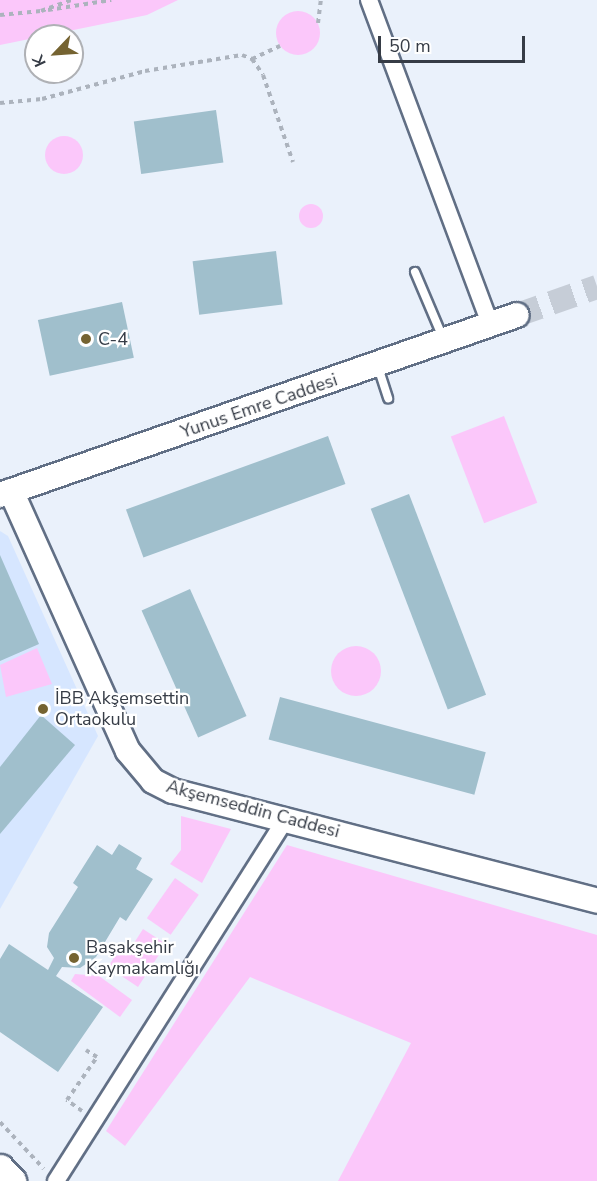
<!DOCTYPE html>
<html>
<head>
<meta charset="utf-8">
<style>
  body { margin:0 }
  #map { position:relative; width:597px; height:1181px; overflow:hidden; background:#eaf1fb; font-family:"Nunito Sans",sans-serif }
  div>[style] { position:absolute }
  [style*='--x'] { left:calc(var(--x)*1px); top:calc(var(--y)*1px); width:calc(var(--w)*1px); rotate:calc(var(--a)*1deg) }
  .built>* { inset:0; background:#d6e6ff }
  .green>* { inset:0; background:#fbc7fa; transform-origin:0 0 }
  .round { border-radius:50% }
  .building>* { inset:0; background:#a0bfcc; transform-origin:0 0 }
  .secondary-tunnel>* { height:24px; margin-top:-12px; transform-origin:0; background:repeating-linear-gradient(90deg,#c6cdd7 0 24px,transparent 0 36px) }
  .path>* { height:4px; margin-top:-2px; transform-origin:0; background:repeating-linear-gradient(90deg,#acb3bd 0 4.5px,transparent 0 9px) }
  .roads { filter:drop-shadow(2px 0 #616f85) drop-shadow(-2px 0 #616f85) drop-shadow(0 2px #616f85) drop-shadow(0 -2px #616f85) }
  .lane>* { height:8px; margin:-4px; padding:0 4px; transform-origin:4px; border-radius:4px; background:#fff }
  .street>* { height:16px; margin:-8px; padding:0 8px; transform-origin:8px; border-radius:8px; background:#fff }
  .secondary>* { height:24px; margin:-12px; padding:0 12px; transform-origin:12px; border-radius:12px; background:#fff }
  .primary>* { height:27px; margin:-13.5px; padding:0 13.5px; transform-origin:13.5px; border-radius:13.5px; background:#fff }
  .dots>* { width:16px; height:16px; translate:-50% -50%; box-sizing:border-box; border:3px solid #fff; border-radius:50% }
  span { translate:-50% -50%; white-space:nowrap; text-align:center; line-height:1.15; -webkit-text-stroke:4.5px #fff; paint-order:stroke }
  .poi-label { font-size:18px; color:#363c46 }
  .left { translate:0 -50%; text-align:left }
  .street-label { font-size:18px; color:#363c46 }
  .north { position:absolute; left:24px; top:24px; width:60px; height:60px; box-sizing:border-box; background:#fff; border:2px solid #afb1b5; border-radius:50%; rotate:245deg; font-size:16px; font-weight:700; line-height:24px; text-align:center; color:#363c46 }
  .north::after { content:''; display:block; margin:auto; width:21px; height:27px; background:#756331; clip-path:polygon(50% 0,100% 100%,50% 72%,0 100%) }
  .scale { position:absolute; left:378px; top:36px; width:147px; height:27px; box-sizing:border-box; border:3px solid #363c46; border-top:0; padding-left:8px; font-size:18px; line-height:21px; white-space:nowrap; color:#363c46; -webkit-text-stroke:4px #fff; paint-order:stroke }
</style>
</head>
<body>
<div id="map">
  <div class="built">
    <i style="clip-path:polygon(0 531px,8px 536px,98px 736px,0 909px)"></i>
  </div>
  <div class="green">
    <i style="clip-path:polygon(0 0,178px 0,147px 15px,0 45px)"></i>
    <i class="round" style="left:276px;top:11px;width:44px;height:44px"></i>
    <i class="round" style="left:45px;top:136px;width:38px;height:38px"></i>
    <i class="round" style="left:299px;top:204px;width:24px;height:24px"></i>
    <i style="left:504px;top:416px;width:93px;height:57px;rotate:69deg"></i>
    <i class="round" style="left:331px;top:646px;width:50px;height:50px"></i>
    <i style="clip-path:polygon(37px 648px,52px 684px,6px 697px,0 665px)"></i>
    <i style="clip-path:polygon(181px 816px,231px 829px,202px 883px,170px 864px,181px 850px)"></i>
    <i style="clip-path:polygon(287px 845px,597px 935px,597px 1181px,338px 1181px,411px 1043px,250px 977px,125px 1146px,106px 1131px)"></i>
    <i style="left:175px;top:878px;width:29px;height:49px;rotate:35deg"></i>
    <i style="clip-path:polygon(143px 929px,166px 944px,138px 987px,108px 967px,115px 956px,127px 954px)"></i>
    <i style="clip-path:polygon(75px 974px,99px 976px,132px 1000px,120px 1017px,71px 981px)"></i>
  </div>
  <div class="building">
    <i style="left:216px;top:110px;width:53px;height:83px;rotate:82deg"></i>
    <i style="left:276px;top:251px;width:54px;height:84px;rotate:83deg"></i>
    <i style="left:122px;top:302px;width:57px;height:86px;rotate:78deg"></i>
    <i style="left:328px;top:436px;width:51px;height:215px;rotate:70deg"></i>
    <i style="left:409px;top:494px;width:215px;height:41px;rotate:69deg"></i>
    <i style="clip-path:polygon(0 555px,39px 644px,0 661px)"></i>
    <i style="left:190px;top:589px;width:139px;height:53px;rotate:66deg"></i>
    <i style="left:280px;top:697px;width:213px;height:44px;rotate:15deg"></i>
    <i style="clip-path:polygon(41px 715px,75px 745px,0 834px,0 767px)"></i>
    <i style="clip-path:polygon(119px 844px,142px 858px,136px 869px,153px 879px,126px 921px,120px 917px,96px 957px,80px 968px,62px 967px,56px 976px,103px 1007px,58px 1072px,0 1032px,0 959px,9px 944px,48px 970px,54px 958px,47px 947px,49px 933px,78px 887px,73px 883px,97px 845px,112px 855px)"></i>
  </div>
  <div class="secondary-tunnel">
    <i style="--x:517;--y:315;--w:85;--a:-19.3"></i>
  </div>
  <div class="path">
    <i style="--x:48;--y:10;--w:64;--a:-9"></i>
    <i style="--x:0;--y:15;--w:41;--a:-5.6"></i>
    <i style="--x:41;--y:11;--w:32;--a:-20"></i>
    <i style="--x:318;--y:23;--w:23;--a:-83"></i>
    <i style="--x:252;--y:59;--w:31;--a:-25"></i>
    <i style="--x:0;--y:103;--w:42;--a:-5.4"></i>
    <i style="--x:42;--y:99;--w:107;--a:-15.2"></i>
    <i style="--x:145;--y:71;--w:98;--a:-9.4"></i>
    <i style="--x:242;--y:55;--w:11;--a:22"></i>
    <i style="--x:252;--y:59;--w:19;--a:55"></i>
    <i style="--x:263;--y:75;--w:92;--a:71"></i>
    <i style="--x:82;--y:1111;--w:19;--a:-144"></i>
    <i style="--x:67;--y:1100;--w:52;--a:-55.1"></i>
    <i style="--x:97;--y:1057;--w:13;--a:-148"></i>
    <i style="--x:0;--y:1122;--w:64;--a:46.9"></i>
  </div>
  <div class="roads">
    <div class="lane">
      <i style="--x:415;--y:272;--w:72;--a:67"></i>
      <i style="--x:378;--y:367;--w:33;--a:72"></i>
    </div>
    <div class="street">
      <i style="--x:369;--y:0;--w:346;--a:69.5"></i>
      <i style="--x:56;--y:1181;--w:429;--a:-57.6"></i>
    </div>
    <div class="secondary">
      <i style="--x:11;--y:491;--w:285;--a:65.8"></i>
      <i style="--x:128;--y:751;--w:39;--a:50"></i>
      <i style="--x:153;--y:781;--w:22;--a:27"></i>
      <i style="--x:173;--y:791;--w:438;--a:14.5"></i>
      <i style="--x:0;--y:495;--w:547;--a:-19.2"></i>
    </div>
    <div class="primary">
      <i style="--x:0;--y:1168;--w:18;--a:47"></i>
    </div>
  </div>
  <div class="dots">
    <i style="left:86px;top:339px;background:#756331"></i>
    <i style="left:43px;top:709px;background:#756331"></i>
    <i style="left:74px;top:958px;background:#756331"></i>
  </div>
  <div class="poi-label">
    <span class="left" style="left:98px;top:339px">C-4</span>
    <span class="left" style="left:55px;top:709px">İBB Akşemsettin<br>Ortaokulu</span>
    <span class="left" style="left:86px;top:958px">Başakşehir<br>Kaymakamlığı</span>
  </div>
  <div class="street-label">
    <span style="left:259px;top:406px;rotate:-19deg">Yunus Emre Caddesi</span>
    <span style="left:253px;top:809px;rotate:15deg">Akşemseddin Caddesi</span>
  </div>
  <div class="north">K</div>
  <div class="scale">50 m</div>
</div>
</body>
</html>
